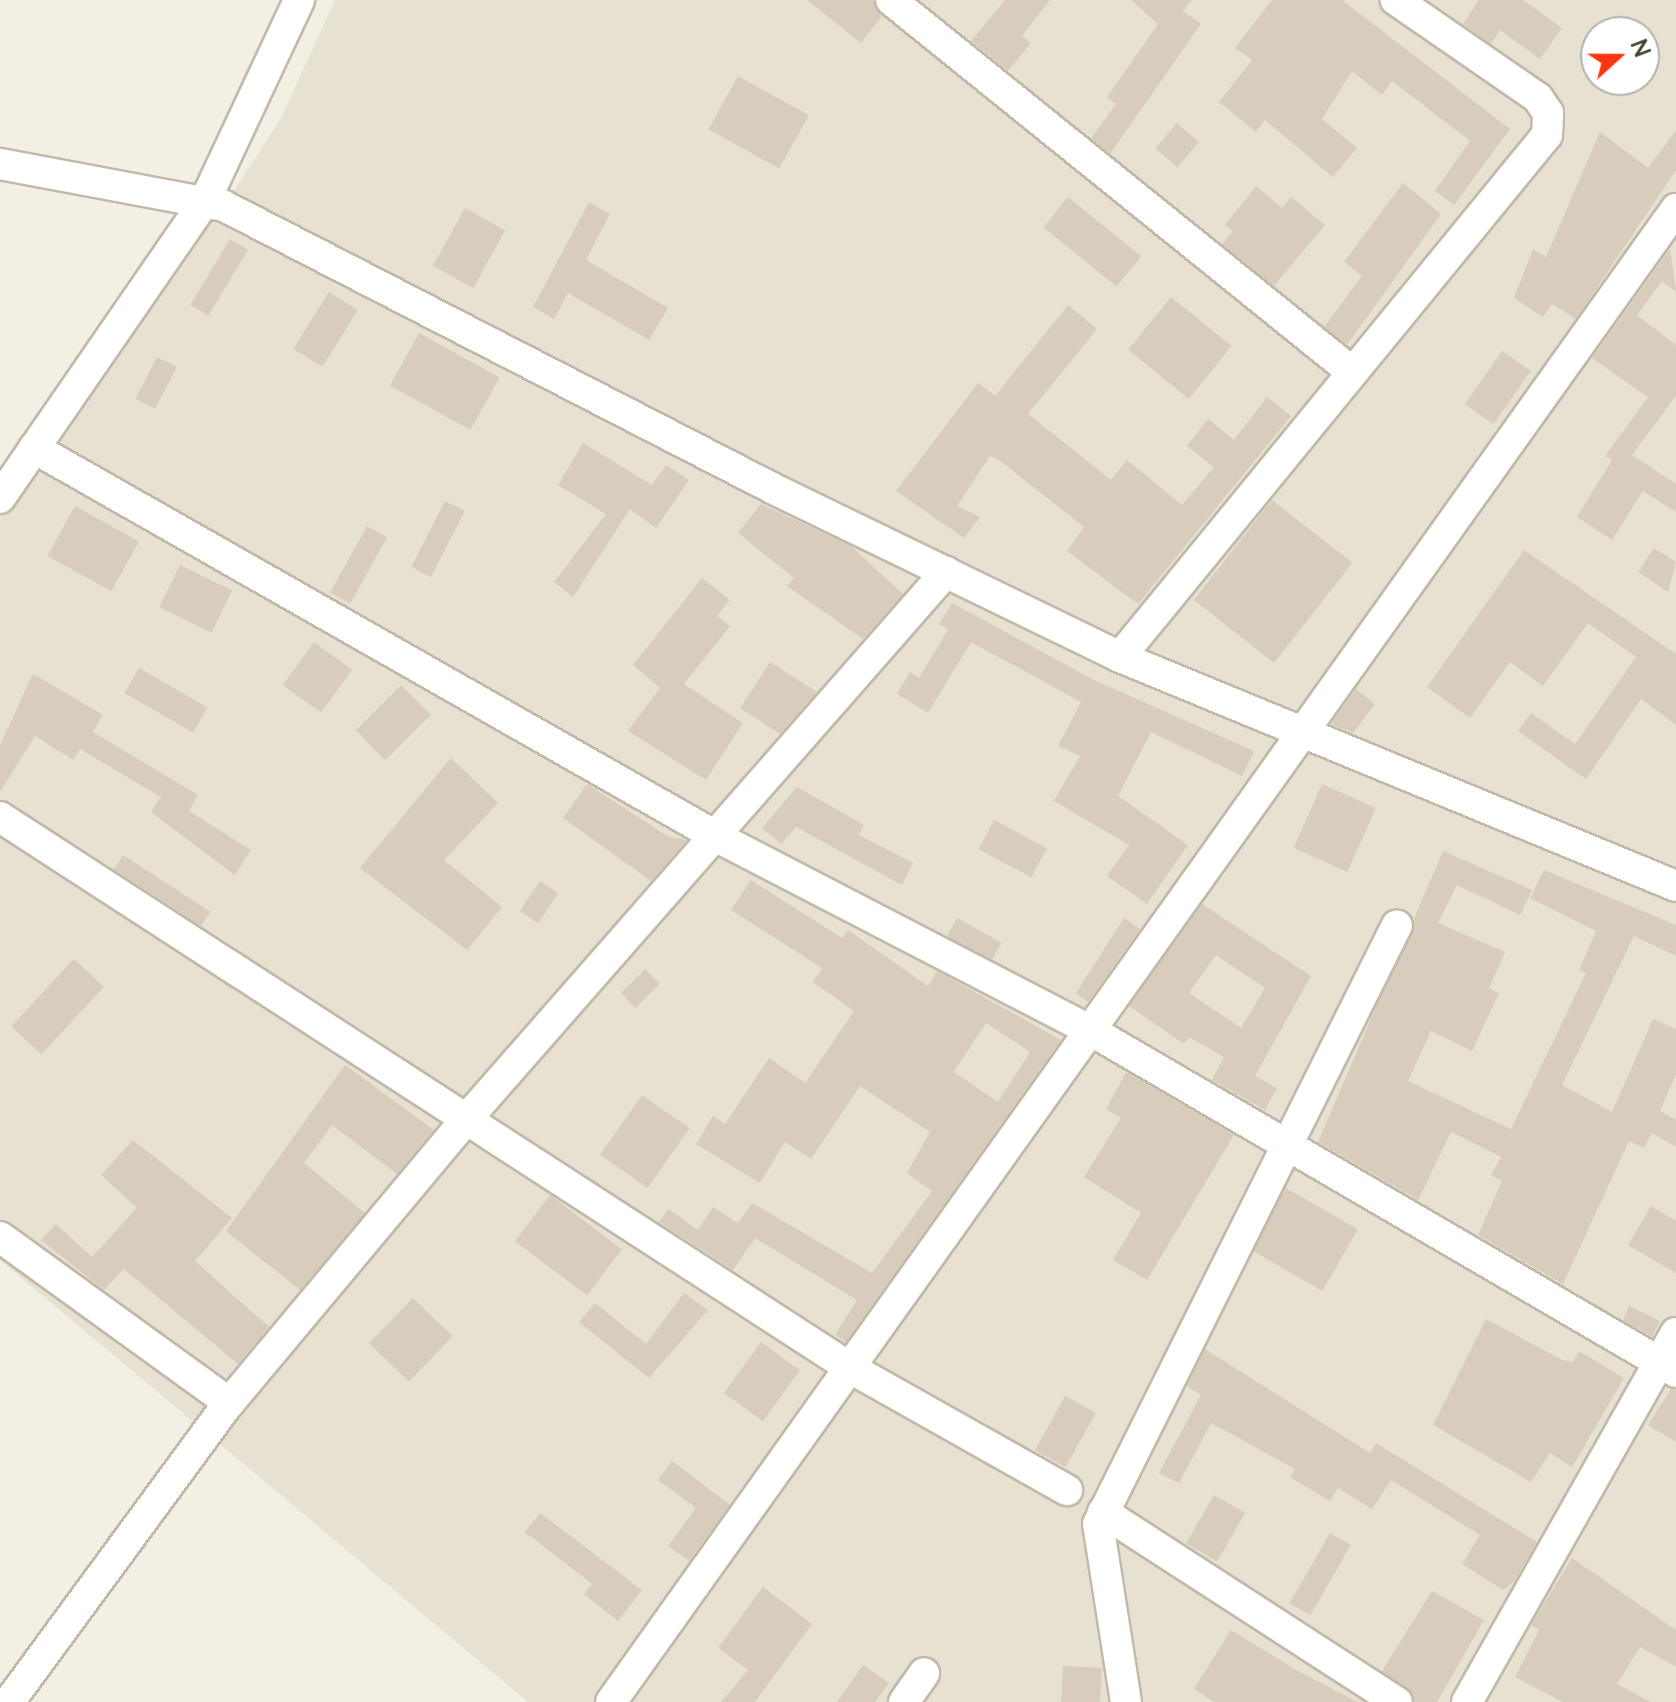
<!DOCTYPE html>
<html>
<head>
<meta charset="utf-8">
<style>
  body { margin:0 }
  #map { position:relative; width:1676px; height:1702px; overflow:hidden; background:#f3efe4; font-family:Lato,sans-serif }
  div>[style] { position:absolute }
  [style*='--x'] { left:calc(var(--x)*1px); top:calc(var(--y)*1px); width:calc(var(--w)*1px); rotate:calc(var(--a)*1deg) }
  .residential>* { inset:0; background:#e7e1d2 }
  .building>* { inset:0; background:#d8cdbc; transform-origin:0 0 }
  .roads { filter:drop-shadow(2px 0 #c2b9a9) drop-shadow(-2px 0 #c2b9a9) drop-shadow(0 2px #c2b9a9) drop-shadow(0 -2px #c2b9a9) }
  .minor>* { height:30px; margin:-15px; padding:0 15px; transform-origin:15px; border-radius:15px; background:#fff }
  span { translate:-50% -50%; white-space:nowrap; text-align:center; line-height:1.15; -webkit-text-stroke:8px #fff; paint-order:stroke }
  .north { position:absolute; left:1580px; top:16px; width:80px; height:80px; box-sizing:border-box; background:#fff; border:2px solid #b5b2ad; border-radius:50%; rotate:69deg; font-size:22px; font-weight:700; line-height:32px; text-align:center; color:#453f33 }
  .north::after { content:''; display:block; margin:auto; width:28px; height:36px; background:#ff350f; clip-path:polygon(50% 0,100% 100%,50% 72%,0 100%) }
</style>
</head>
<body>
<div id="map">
  <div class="residential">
    <i style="clip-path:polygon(evenodd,335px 0,1676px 0,1676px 1702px,528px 1702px,0 1260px,0 469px,224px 206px,281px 118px,335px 0,1596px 32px,1644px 32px,1644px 80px,1596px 80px,1596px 32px)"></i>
  </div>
  <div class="building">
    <i style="clip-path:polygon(807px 0,873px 0,882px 16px,861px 43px)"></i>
    <i style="clip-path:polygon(1005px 0,1050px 0,1022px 36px,1031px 43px,1008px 71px,971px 41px)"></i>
    <i style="clip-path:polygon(1131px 0,1192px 0,1183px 11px,1201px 24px,1110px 154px,1091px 138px,1116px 104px,1107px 97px,1158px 24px)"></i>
    <i style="clip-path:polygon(1272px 0,1342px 0,1510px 129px,1454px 205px,1435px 191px,1470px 141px,1392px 81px,1382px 95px,1352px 71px,1322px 119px,1357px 148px,1333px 177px,1265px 120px,1256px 132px,1219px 102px,1252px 60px,1235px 48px)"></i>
    <i style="clip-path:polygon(1479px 0,1523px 0,1562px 28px,1540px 59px,1500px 30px,1491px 44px,1463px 24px)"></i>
    <i style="left:738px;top:76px;width:81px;height:61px;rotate:29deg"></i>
    <i style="left:1177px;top:123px;width:29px;height:33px;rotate:41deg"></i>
    <i style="clip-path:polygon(1676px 130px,1676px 170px,1576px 319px,1552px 304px,1543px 317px,1514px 298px,1533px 249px,1546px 257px,1600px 132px,1648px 168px)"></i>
    <i style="clip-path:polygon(1403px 183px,1441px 214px,1347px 345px,1324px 327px,1362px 276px,1344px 262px)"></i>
    <i style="clip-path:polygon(1256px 186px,1282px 208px,1291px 197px,1325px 225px,1274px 286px,1222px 244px,1233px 231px,1225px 225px)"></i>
    <i style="left:1068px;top:197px;width:94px;height:39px;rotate:39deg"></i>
    <i style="clip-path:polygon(589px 202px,610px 214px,586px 260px,668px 308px,649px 340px,568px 293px,554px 319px,533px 307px)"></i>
    <i style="left:465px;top:208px;width:46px;height:66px;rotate:29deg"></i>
    <i style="left:230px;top:239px;width:21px;height:77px;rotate:31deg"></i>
    <i style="clip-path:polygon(1670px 249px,1676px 292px,1662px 281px,1637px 315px,1676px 345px,1676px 396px,1632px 455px,1676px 484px,1676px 512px,1643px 491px,1612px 540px,1577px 517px,1612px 460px,1605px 456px,1648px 397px,1592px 358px)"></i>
    <i style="left:329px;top:292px;width:34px;height:67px;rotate:32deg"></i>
    <i style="left:1171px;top:297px;width:78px;height:68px;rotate:39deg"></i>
    <i style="clip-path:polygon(1068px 305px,1097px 329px,1028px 414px,1111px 480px,1127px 460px,1182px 505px,1214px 467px,1187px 446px,1208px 419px,1234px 440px,1267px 397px,1291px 416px,1138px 604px,1067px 551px,1084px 527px,999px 460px,990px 456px,957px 506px,980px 517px,964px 538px,896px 491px,978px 383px,995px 396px)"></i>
    <i style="left:419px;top:333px;width:92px;height:60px;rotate:29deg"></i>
    <i style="left:1502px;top:351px;width:35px;height:65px;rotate:35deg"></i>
    <i style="left:157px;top:357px;width:22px;height:47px;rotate:27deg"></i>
    <i style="clip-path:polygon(583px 443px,652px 485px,666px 465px,689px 480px,656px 528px,630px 509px,573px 597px,554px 582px,606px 514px,558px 485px)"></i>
    <i style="left:1272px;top:500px;width:102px;height:127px;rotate:38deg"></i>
    <i style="left:445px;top:501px;width:22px;height:74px;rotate:27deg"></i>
    <i style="clip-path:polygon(761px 504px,851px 546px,903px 594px,863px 639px,787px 586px,794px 578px,738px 533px)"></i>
    <i style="left:75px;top:506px;width:73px;height:57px;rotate:29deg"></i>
    <i style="left:367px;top:526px;width:23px;height:76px;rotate:29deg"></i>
    <i style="clip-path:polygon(1654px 548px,1676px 562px,1668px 592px,1638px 572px)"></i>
    <i style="clip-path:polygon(1524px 550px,1676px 654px,1676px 725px,1641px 699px,1586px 779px,1518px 731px,1531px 713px,1575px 744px,1636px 657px,1588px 623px,1543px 686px,1510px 662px,1470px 718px,1427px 687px)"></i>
    <i style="left:180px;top:565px;width:58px;height:47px;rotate:26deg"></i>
    <i style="clip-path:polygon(702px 578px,730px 600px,717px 616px,730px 626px,684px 684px,743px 723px,706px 780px,628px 731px,660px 688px,633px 665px)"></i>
    <i style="clip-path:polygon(952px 603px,1092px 679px,1254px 751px,1242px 776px,1151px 732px,1118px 796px,1188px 845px,1147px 904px,1107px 876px,1129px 845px,1054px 801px,1080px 756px,1058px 746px,1081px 702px,971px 642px,928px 713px,897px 694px,910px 672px,919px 678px,948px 630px,939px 624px)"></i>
    <i style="left:314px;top:642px;width:47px;height:53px;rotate:36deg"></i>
    <i style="clip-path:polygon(770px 662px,817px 692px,780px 734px,740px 708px)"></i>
    <i style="left:139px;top:668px;width:79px;height:29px;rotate:30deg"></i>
    <i style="clip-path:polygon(33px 674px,103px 715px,93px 732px,198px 795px,189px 811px,251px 850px,235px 875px,151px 812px,161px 797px,80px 749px,73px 760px,35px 736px,0 792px,0 745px)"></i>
    <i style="left:401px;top:685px;width:42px;height:64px;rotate:45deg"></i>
    <i style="clip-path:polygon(1356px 689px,1375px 704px,1353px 733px,1331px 724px)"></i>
    <i style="clip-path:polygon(451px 758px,498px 803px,444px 860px,502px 907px,467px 950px,360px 868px)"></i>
    <i style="clip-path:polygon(587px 784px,669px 837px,687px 840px,651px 881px,563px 818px)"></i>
    <i style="left:1322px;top:784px;width:59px;height:70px;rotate:24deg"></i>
    <i style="clip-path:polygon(797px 787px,864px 825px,859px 835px,913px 863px,902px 885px,796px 827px,781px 844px,762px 828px)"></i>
    <i style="left:994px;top:820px;width:60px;height:33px;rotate:28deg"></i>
    <i style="clip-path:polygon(1443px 851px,1532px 890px,1520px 915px,1457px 885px,1438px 923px,1505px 952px,1489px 988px,1499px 993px,1472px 1051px,1431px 1031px,1408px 1081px,1511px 1129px,1586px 973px,1579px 970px,1596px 931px,1530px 898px,1544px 870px,1676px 925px,1676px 956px,1634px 936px,1562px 1085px,1612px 1112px,1653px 1019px,1676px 1029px,1676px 1074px,1660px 1111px,1676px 1120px,1676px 1147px,1652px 1133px,1644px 1148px,1629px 1141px,1563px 1284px,1478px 1235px,1502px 1181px,1491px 1175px,1501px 1157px,1451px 1132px,1418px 1200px,1318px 1142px)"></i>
    <i style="left:123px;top:855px;width:104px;height:17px;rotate:33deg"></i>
    <i style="clip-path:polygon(evenodd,751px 880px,842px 938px,848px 930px,928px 986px,937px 971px,1061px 1040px,846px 1342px,835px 1335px,857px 1300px,755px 1238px,733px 1270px,659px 1222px,668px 1209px,698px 1230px,713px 1207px,738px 1223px,752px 1203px,872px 1273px,932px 1191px,907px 1173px,930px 1132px,860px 1086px,811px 1159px,785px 1142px,760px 1183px,696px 1144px,713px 1116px,725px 1124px,769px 1058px,805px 1083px,854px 1011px,813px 982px,822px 968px,731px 910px,751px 880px,986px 1023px,1030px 1052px,998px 1102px,954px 1072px,986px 1023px)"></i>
    <i style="left:540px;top:881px;width:22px;height:36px;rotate:34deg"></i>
    <i style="clip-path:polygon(evenodd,1202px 904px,1311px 976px,1255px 1076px,1277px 1088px,1265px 1110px,1212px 1080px,1224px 1057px,1189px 1037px,1184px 1044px,1129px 1006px,1202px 904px,1216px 955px,1265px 988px,1241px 1028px,1189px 993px,1216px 955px)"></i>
    <i style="left:957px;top:918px;width:51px;height:21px;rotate:29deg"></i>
    <i style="clip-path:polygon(1124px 918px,1140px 929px,1088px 1002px,1076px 993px)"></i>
    <i style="left:74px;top:959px;width:41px;height:92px;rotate:43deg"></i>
    <i style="left:645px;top:969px;width:21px;height:34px;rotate:45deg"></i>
    <i style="clip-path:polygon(345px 1065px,434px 1130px,397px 1174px,332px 1125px,304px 1163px,365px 1213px,300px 1290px,226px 1231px)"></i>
    <i style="clip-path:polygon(1126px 1072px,1234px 1135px,1147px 1280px,1113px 1260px,1141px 1213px,1084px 1177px,1121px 1118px,1106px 1109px)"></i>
    <i style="left:642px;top:1095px;width:58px;height:73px;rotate:35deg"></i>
    <i style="clip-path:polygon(133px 1140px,232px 1218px,195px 1261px,269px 1327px,238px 1364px,124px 1269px,104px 1290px,41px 1240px,56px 1224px,92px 1257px,137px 1208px,101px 1175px)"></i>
    <i style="left:1286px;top:1188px;width:83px;height:71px;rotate:30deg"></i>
    <i style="left:550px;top:1195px;width:90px;height:58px;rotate:37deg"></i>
    <i style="clip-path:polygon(1651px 1206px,1676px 1221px,1676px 1273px,1628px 1245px)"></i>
    <i style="clip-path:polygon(684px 1293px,708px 1310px,649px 1378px,579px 1322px,595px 1303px,646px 1344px)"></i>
    <i style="left:413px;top:1298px;width:55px;height:63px;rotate:44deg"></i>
    <i style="clip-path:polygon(1629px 1306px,1660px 1321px,1652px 1337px,1623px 1320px)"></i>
    <i style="clip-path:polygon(1486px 1319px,1562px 1360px,1573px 1362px,1579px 1351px,1624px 1378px,1572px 1467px,1550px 1453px,1531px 1482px,1433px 1425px)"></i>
    <i style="left:761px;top:1342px;width:48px;height:63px;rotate:36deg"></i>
    <i style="clip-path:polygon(1205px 1349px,1370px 1453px,1376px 1443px,1537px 1542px,1514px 1582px,1503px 1590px,1462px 1564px,1480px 1535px,1391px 1480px,1372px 1509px,1338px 1488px,1330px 1501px,1290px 1477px,1295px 1469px,1211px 1423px,1179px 1483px,1159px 1473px,1201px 1395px,1187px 1386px)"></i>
    <i style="clip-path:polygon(1671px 1389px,1676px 1390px,1676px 1442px,1648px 1425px)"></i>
    <i style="left:1065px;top:1396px;width:35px;height:62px;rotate:29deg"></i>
    <i style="clip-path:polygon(672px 1461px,730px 1505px,689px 1561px,668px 1546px,696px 1508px,658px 1480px)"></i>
    <i style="left:1214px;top:1495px;width:36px;height:56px;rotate:30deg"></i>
    <i style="clip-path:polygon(540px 1513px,642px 1590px,618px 1621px,584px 1594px,592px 1584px,525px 1532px)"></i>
    <i style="left:1330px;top:1533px;width:24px;height:81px;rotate:30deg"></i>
    <i style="clip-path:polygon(1572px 1558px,1676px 1630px,1676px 1667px,1640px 1647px,1617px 1684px,1651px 1702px,1563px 1702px,1515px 1677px,1539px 1630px,1531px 1625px)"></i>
    <i style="clip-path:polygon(763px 1587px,812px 1624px,755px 1702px,721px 1702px,748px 1670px,718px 1648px)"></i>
    <i style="clip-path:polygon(1432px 1591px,1484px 1620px,1437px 1702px,1415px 1702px,1382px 1671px)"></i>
    <i style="clip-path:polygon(1231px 1630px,1298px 1671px,1357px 1702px,1214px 1702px,1194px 1689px)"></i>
    <i style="clip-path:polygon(863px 1665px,889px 1683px,875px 1702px,837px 1702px)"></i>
    <i style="left:1063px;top:1666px;width:39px;height:36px;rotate:3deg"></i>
  </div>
  <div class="roads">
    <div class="minor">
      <i style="--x:891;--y:0;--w:592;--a:38.9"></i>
      <i style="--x:0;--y:164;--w:228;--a:10.6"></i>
      <i style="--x:224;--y:206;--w:616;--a:27.23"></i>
      <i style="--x:772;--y:488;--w:387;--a:25.9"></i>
      <i style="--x:1120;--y:657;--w:601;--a:22.39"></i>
      <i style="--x:34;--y:448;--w:788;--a:29.65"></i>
      <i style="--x:719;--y:838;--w:424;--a:27.4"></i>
      <i style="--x:1095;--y:1033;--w:673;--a:30.26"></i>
      <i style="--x:0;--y:498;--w:361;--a:-55.4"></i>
      <i style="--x:205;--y:201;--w:222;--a:-64.9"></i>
      <i style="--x:1120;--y:657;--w:674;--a:-50.72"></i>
      <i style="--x:1547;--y:135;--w:22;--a:-87"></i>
      <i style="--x:1548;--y:113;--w:18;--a:-124"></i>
      <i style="--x:1538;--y:98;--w:173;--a:-145.4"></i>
      <i style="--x:0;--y:817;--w:1015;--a:32.94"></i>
      <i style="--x:852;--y:1369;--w:247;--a:29.4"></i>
      <i style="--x:0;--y:1237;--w:283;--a:35.9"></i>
      <i style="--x:1103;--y:1512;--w:350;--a:32.9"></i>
      <i style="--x:9;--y:1702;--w:371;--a:-53.7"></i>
      <i style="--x:229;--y:1403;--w:365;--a:-50.1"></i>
      <i style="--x:463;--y:1123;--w:733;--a:-48.76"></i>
      <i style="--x:611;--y:1702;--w:1834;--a:-54.5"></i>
      <i style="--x:904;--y:1702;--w:35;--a:-55"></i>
      <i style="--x:1126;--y:1702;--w:180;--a:-98.9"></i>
      <i style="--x:1098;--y:1524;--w:669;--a:-63.47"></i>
      <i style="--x:1467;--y:1702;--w:424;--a:-60.5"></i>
    </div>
  </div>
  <div class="north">N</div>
</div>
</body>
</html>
